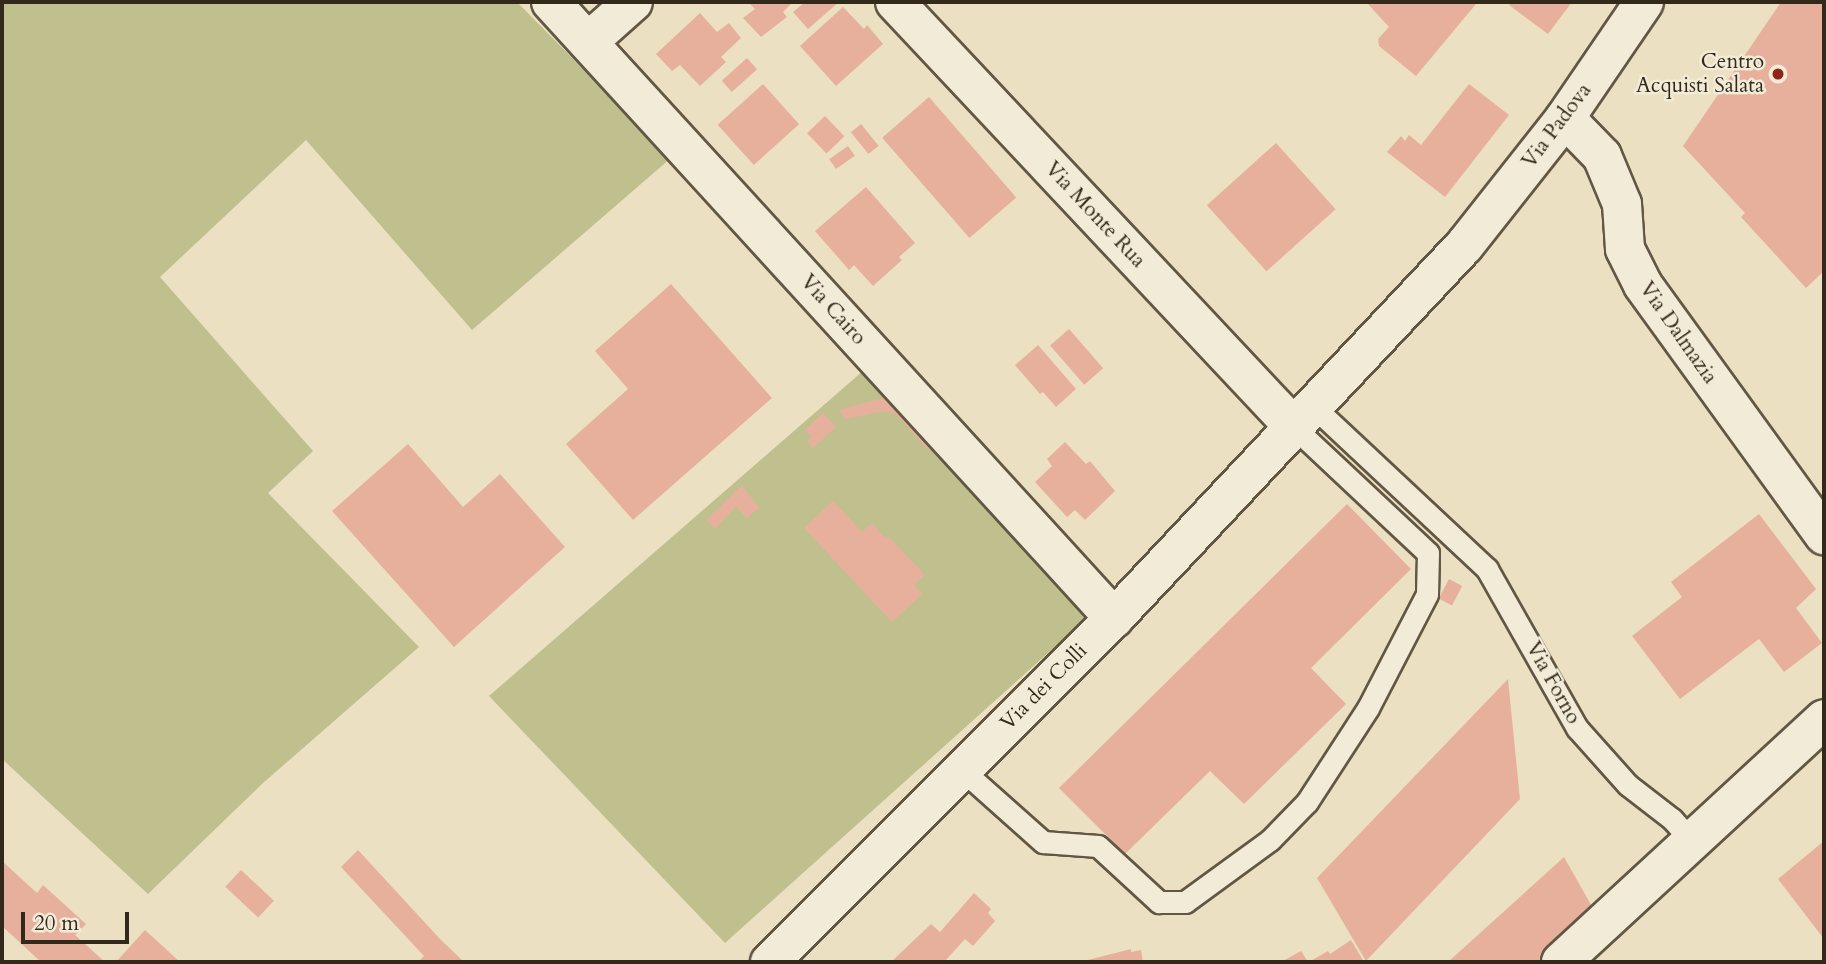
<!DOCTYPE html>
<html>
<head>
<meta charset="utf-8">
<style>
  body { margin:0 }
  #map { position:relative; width:1826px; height:964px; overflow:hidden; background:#ebe0c1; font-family:Cardo,serif }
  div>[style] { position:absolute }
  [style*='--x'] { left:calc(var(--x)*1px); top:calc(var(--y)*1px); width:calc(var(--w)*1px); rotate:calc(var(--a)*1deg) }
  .green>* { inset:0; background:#bfc08d }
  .building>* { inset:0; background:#e7b09d; transform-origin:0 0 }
  .roads { filter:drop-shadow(2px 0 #615744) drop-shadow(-2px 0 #615744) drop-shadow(0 2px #615744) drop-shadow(0 -2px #615744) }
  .lane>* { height:21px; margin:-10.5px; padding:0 10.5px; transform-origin:10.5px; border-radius:10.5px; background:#f2ebd7 }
  .street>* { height:38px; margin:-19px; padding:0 19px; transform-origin:19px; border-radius:19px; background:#f2ebd7 }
  .secondary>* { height:38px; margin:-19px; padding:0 19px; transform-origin:19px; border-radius:19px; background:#f2ebd7 }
  .dots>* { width:19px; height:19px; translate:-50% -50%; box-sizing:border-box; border:4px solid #f2ebd7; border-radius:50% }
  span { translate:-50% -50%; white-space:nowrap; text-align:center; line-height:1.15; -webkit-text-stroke:5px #f2ebd7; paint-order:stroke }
  .poi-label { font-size:21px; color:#33291b }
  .right { translate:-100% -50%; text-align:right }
  .street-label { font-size:21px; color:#33291b }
  .frame { position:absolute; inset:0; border:4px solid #33291b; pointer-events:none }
  .scale { position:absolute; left:21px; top:912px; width:108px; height:32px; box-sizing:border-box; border:4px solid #33291b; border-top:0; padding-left:9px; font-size:21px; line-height:24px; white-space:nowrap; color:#33291b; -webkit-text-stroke:5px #f2ebd7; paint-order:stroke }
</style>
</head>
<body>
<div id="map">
  <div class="green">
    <i style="clip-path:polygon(2px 2px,517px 2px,671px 158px,472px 330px,306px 140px,160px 277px,313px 451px,268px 493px,419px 647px,263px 783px,148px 894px,2px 759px)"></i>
    <i style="clip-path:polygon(863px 371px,1064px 589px,1086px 619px,725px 943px,489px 696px)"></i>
  </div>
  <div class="building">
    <i style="clip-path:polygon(748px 2px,793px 2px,783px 12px,787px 17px,761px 37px,743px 18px,755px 9px)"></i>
    <i style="clip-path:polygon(805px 2px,839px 2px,808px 29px,793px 12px)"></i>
    <i style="clip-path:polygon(1366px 2px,1473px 2px,1476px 4px,1416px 76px,1379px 46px,1378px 39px,1389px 27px)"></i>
    <i style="clip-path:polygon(1511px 2px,1572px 2px,1548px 34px,1509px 5px)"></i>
    <i style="clip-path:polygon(1781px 2px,1824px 2px,1824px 271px,1806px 288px,1741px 217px,1745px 213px,1683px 146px)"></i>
    <i style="clip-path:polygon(843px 7px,864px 29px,867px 25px,883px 44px,836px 86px,800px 46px)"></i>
    <i style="clip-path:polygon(700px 13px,717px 32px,729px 23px,741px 38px,721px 57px,726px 62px,700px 86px,680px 65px,672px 71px,656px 54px)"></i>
    <i style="left:747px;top:58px;width:15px;height:34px;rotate:48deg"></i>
    <i style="left:763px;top:84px;width:54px;height:61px;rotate:48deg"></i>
    <i style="clip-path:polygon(1469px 84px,1509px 115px,1445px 197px,1387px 152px,1401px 136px,1405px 141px,1409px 135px,1421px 145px)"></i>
    <i style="left:929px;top:97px;width:133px;height:62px;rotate:49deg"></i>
    <i style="left:825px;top:116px;width:28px;height:25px;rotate:46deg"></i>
    <i style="left:861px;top:124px;width:28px;height:13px;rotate:51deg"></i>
    <i style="left:1276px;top:143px;width:89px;height:93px;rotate:48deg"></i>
    <i style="left:848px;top:146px;width:12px;height:23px;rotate:55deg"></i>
    <i style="clip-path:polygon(866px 187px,915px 243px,899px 257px,902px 260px,873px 286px,854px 265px,849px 270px,815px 231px)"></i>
    <i style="clip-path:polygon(671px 284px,772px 398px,633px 520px,566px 444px,628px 389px,595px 351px)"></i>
    <i style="left:1069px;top:329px;width:52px;height:25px;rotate:49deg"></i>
    <i style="clip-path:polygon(1038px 345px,1076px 389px,1056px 407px,1043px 392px,1040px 394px,1015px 365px)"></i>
    <i style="clip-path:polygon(890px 396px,938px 441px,928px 450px,896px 414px,885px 411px,845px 419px,839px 410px)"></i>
    <i style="clip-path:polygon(823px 413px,836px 427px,813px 448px,807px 441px,811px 437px,805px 430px)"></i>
    <i style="clip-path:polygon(1065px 442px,1086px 464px,1090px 461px,1115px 491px,1085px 520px,1075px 510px,1067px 517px,1035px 482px,1052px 466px,1047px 459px)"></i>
    <i style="clip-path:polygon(408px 444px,463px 507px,500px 474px,565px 547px,454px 647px,332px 511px)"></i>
    <i style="clip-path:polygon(742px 485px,759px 508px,747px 518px,736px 506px,715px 529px,706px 520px)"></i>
    <i style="clip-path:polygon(833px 501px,862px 532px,872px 523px,885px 538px,888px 536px,925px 575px,914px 585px,922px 594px,892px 622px,804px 528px)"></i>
    <i style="clip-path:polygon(1347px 504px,1411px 569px,1311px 668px,1346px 704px,1244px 804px,1210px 771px,1125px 854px,1059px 788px)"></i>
    <i style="clip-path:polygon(1759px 514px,1816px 589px,1796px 608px,1822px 643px,1784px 672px,1759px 639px,1680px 699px,1632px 636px,1682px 597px,1671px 582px)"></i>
    <i style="left:1449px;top:579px;width:15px;height:22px;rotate:28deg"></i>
    <i style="clip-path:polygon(1508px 679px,1520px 799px,1366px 961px,1317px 878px)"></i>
    <i style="clip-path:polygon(1824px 841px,1824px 939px,1778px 879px)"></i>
    <i style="clip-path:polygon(358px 850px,440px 939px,464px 962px,418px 962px,424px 956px,341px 867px)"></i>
    <i style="clip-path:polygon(1564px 857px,1594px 910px,1539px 962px,1448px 962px)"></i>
    <i style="clip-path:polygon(2px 861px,37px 893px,43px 885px,86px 924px,75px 935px,105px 962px,41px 962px,2px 926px)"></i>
    <i style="left:241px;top:870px;width:45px;height:23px;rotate:43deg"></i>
    <i style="clip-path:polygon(974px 893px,991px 909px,988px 913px,995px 921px,973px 946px,965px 939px,944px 962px,891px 962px,931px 924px,940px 932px)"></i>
    <i style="clip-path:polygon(145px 930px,180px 962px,116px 962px)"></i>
    <i style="clip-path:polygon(1351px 940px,1364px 962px,1309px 962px,1328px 951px,1330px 954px)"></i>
    <i style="clip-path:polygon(1131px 949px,1131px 952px,1141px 950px,1143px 962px,1080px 962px)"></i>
    <i style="clip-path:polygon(1301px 951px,1308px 962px,1281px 962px)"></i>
  </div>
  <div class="roads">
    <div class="lane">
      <i style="--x:1314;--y:407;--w:237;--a:43.1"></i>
      <i style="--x:1487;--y:569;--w:183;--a:60.5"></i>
      <i style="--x:1577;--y:728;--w:76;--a:48.2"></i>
      <i style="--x:1628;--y:785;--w:56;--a:37.7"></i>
      <i style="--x:1672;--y:819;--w:30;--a:48"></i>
      <i style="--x:961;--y:769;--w:110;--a:41.7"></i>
      <i style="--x:1043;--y:842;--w:55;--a:4.2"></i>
      <i style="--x:1098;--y:846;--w:83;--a:42.6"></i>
      <i style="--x:1159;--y:902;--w:26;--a:0"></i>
      <i style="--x:1185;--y:902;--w:105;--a:-36.1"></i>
      <i style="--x:1270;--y:840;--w:53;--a:-45.8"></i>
      <i style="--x:1307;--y:802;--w:112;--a:-57"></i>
      <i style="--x:1368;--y:708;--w:128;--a:-62.6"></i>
      <i style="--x:1427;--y:594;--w:41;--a:-88.6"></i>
      <i style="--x:1428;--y:553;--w:184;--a:-136.8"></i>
    </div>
    <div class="street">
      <i style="--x:551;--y:2;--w:835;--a:47.57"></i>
      <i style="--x:895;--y:2;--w:583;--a:46.81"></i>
      <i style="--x:588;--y:42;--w:60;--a:-41.6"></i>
      <i style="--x:1565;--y:118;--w:53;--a:45.8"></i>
      <i style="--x:1602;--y:156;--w:52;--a:67.4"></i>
      <i style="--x:1622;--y:204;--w:45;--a:86.2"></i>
      <i style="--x:1625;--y:249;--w:40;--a:63.4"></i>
      <i style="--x:1643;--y:285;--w:309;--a:54.1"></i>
      <i style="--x:1561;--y:962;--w:358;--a:-42.7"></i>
    </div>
    <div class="secondary">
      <i style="--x:770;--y:962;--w:486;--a:-45"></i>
      <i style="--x:1114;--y:618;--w:511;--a:-46.75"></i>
      <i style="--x:1464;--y:246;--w:163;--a:-51.7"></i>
      <i style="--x:1565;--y:118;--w:140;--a:-55.7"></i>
    </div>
  </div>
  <div class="dots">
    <i style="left:1778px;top:74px;background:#8f2418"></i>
  </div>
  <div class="poi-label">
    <span class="right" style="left:1764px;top:74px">Centro<br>Acquisti Salata</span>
  </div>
  <div class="street-label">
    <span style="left:1557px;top:126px;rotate:-53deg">Via Padova</span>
    <span style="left:1095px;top:215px;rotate:47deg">Via Monte Rua</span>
    <span style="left:833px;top:310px;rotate:48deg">Via Cairo</span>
    <span style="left:1678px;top:333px;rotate:55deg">Via Dalmazia</span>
    <span style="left:1553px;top:683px;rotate:61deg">Via Forno</span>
    <span style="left:1044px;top:687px;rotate:-45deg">Via dei Colli</span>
  </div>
  <div class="frame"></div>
  <div class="scale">20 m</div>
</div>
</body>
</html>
